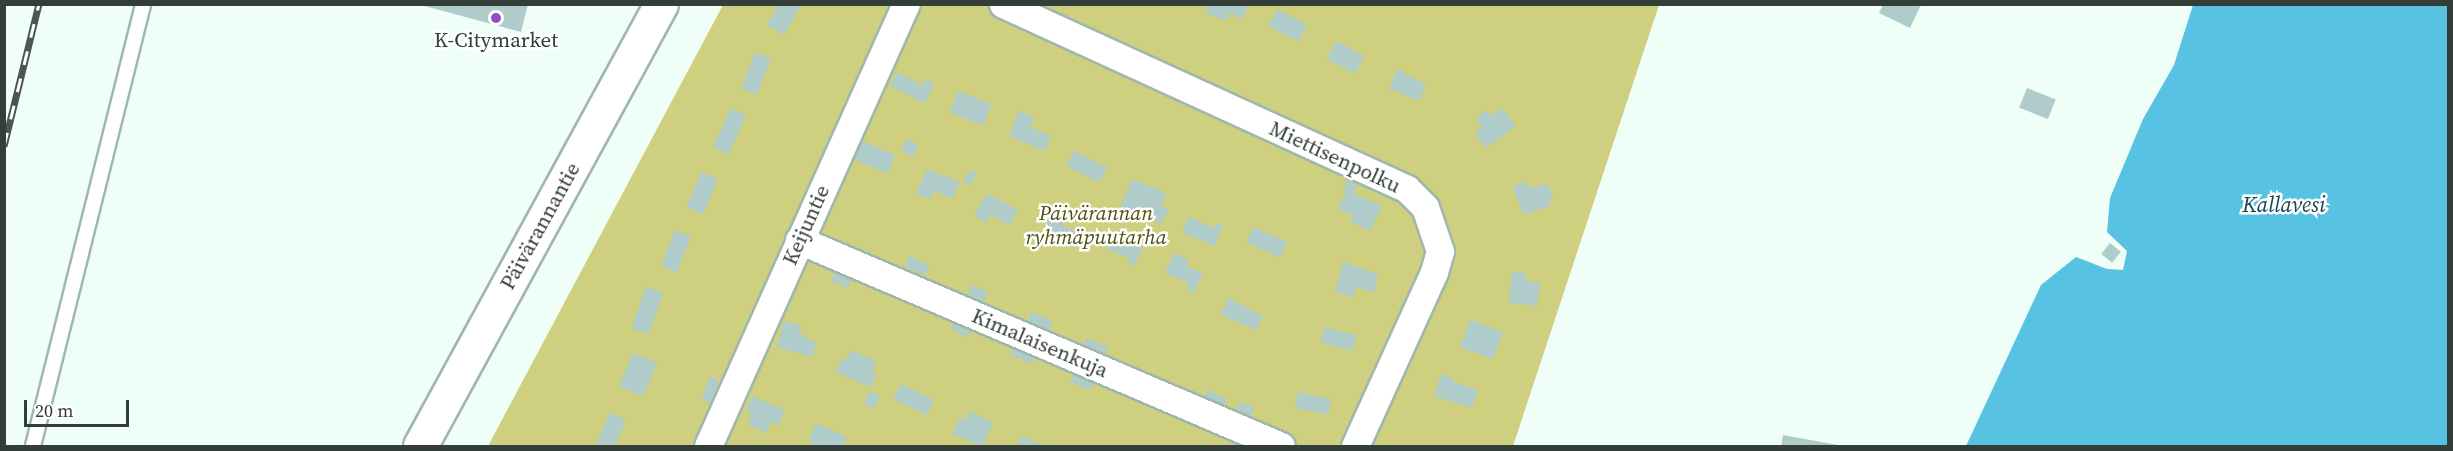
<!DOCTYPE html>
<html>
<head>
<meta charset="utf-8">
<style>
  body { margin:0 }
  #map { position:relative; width:2453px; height:451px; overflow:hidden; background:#effef7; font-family:"Source Serif 4",serif }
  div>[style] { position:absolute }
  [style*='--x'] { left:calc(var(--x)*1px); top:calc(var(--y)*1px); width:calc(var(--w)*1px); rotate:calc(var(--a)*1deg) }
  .green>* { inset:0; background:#ced07f }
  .water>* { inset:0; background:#58c2e3 }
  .building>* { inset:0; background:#afcccb; transform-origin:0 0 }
  .roads { filter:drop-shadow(2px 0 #9fb8ac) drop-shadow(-2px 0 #9fb8ac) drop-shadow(0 2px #9fb8ac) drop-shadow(0 -2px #9fb8ac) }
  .lane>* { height:14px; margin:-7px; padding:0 7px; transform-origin:7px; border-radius:7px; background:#fff }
  .street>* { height:27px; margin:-13.5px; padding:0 13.5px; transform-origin:13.5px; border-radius:13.5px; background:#fff }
  .secondary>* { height:33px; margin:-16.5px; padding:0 16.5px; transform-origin:16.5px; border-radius:16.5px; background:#fff }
  .rail>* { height:7px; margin-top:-3.5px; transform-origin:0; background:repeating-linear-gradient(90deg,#fff 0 14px,#4c5651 0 28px); box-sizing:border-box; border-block:2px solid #4c5651 }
  .dots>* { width:16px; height:16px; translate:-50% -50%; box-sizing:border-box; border:3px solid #fff; border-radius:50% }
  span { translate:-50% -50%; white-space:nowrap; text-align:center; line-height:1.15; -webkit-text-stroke:5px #fff; paint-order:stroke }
  .poi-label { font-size:21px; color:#343e39 }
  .street-label { font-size:21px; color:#343e39 }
  .park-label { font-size:21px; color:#4f4f0e; font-style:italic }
  .water-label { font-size:22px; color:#184654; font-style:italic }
  .frame { position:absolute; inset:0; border:6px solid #343e39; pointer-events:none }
  .scale { position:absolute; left:24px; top:400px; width:105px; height:27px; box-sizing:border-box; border:3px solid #343e39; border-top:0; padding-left:8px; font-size:18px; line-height:21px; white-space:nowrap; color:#343e39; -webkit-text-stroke:4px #fff; paint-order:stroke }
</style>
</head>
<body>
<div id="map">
  <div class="green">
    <i style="clip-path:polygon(723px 5px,1659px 5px,1513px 446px,488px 446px)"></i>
  </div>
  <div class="water">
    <i style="clip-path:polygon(2193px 5px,2448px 5px,2448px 446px,1966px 446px,2041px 285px,2076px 257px,2107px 269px,2123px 270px,2127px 251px,2107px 232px,2110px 198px,2143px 119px,2174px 65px)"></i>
  </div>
  <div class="building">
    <i style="clip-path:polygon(417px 4px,528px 4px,521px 32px)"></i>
    <i style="clip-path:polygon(779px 4px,802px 4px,784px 35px,767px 25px)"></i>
    <i style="clip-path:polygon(1208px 4px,1249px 4px,1243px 19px,1230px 13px,1226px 21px,1205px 12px)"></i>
    <i style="clip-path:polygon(1883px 5px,1921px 5px,1910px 28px,1879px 13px)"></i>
    <i style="left:1277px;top:9px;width:34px;height:19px;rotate:28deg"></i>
    <i style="left:1336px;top:41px;width:32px;height:20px;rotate:28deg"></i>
    <i style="left:755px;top:52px;width:17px;height:39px;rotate:21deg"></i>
    <i style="clip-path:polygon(1397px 69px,1426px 85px,1419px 101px,1389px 88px)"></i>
    <i style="clip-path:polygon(897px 72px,922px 85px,925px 79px,934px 84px,925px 103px,890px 86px)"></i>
    <i style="left:2027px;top:88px;width:31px;height:21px;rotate:22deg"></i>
    <i style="left:958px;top:91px;width:36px;height:23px;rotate:21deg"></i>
    <i style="left:731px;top:108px;width:17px;height:43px;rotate:25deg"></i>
    <i style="clip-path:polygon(1502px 108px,1516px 126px,1486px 148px,1474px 133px,1482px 127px,1476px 118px,1486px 110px,1491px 116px)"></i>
    <i style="clip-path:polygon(1019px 111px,1034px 117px,1030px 127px,1051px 136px,1045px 151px,1009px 136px)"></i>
    <i style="left:907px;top:139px;width:13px;height:13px;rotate:27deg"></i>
    <i style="left:861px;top:141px;width:37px;height:20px;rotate:22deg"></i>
    <i style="left:1074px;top:151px;width:37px;height:17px;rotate:26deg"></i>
    <i style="clip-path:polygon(927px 169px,960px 182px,953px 199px,934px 191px,930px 199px,916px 194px)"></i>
    <i style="left:970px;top:170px;width:8px;height:13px;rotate:30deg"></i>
    <i style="left:701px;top:172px;width:18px;height:38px;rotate:22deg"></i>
    <i style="clip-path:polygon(1132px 179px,1166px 193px,1161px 206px,1169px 209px,1162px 224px,1121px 206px)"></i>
    <i style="clip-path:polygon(1347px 180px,1358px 185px,1353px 193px,1382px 206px,1370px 231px,1351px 222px,1354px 216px,1338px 209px,1346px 191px,1343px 190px)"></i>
    <i style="clip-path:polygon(1526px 182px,1528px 188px,1548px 184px,1553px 199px,1548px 201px,1550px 206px,1523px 215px,1513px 186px)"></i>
    <i style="clip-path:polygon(987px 193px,1018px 210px,1009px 225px,991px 215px,987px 223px,974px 216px)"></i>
    <i style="clip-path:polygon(1053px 205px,1069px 211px,1063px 226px,1078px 232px,1073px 248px,1042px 236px)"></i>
    <i style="clip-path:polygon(1189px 217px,1214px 228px,1217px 223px,1223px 226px,1214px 246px,1182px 232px)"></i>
    <i style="left:1253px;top:227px;width:37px;height:17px;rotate:24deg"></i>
    <i style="left:675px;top:230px;width:17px;height:39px;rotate:21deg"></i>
    <i style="clip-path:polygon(1111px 233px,1143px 245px,1135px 265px,1128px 263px,1130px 258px,1106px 249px)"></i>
    <i style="left:2110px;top:243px;width:14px;height:14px;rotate:39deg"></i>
    <i style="clip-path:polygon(1174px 253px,1189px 260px,1186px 266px,1203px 273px,1194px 293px,1186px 289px,1189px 283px,1165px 273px)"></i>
    <i style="left:909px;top:256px;width:23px;height:11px;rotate:25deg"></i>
    <i style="clip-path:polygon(1343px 262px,1378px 274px,1374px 292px,1356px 287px,1354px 297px,1335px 292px)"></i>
    <i style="left:836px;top:269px;width:18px;height:13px;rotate:22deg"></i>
    <i style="clip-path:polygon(1512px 272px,1526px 273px,1525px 281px,1540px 283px,1537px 306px,1509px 303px)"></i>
    <i style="left:971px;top:285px;width:18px;height:10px;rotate:22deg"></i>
    <i style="left:646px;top:287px;width:18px;height:44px;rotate:19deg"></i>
    <i style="clip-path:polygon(1228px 298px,1263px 316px,1256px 330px,1221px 315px)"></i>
    <i style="left:1031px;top:312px;width:23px;height:11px;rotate:23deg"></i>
    <i style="left:956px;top:319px;width:18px;height:11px;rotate:29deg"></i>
    <i style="left:1470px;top:320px;width:35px;height:29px;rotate:20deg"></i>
    <i style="clip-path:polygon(784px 321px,801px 325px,799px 333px,807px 336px,805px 339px,816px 342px,812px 357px,777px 347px)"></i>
    <i style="left:1324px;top:327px;width:33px;height:16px;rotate:14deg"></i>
    <i style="left:1087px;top:338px;width:23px;height:11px;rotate:23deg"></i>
    <i style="left:1014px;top:345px;width:24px;height:10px;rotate:24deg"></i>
    <i style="clip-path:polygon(851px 350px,876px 361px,872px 371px,877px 373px,870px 387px,836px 372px,842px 358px,847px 360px)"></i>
    <i style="left:633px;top:353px;width:26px;height:36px;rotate:23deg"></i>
    <i style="left:1074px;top:372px;width:22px;height:11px;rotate:21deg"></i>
    <i style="clip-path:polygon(1441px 374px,1453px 379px,1453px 382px,1478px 390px,1472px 408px,1434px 396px)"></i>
    <i style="left:709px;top:377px;width:10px;height:24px;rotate:17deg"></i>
    <i style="left:901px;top:384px;width:37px;height:17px;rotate:26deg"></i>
    <i style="left:1208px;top:390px;width:21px;height:11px;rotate:25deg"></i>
    <i style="left:869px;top:391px;width:12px;height:14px;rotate:24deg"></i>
    <i style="left:1298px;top:392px;width:34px;height:16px;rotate:12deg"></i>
    <i style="clip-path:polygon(752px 396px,785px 410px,778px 425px,771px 422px,766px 433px,748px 425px,752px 414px,746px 411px)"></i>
    <i style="left:1239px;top:402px;width:16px;height:9px;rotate:18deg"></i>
    <i style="clip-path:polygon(969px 411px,993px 423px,982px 446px,952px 434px,959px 418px,965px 420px)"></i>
    <i style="clip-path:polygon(609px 413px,626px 419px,615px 446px,596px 446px)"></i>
    <i style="clip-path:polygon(816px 423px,847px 437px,843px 446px,810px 446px,812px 440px,809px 439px)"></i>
    <i style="clip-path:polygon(1783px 435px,1838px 445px,1837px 446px,1781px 446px)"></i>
    <i style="clip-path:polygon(1022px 436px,1045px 446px,1016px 446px)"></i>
  </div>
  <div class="roads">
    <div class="lane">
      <i style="--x:33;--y:446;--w:455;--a:-76"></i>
    </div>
    <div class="street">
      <i style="--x:1003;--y:4;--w:444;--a:24.6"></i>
      <i style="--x:1407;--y:189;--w:25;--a:45"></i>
      <i style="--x:1425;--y:207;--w:46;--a:71.2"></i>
      <i style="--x:1440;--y:251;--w:22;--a:106"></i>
      <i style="--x:1434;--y:272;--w:191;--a:114.4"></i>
      <i style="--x:799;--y:240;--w:524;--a:23.14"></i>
      <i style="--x:708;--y:446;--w:484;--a:-65.9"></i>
    </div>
    <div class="secondary">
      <i style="--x:420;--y:446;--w:503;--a:-61.4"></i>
    </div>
  </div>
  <div class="rail">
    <i style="--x:4;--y:146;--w:146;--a:-76.2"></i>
  </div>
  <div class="dots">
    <i style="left:496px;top:18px;background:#8e4fc5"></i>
  </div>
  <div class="poi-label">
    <span style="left:496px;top:40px">K-Citymarket</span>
  </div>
  <div class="street-label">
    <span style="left:1335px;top:157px;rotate:25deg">Miettisenpolku</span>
    <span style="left:806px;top:225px;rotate:-66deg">Keijuntie</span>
    <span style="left:540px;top:226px;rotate:-61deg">Päivärannantie</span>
    <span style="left:1040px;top:343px;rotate:23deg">Kimalaisenkuja</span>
  </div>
  <div class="park-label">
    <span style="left:1096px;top:225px">Päivärannan<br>ryhmäpuutarha</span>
  </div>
  <div class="water-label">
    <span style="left:2284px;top:205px">Kallavesi</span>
  </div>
  <div class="frame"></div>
  <div class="scale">20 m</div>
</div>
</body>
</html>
